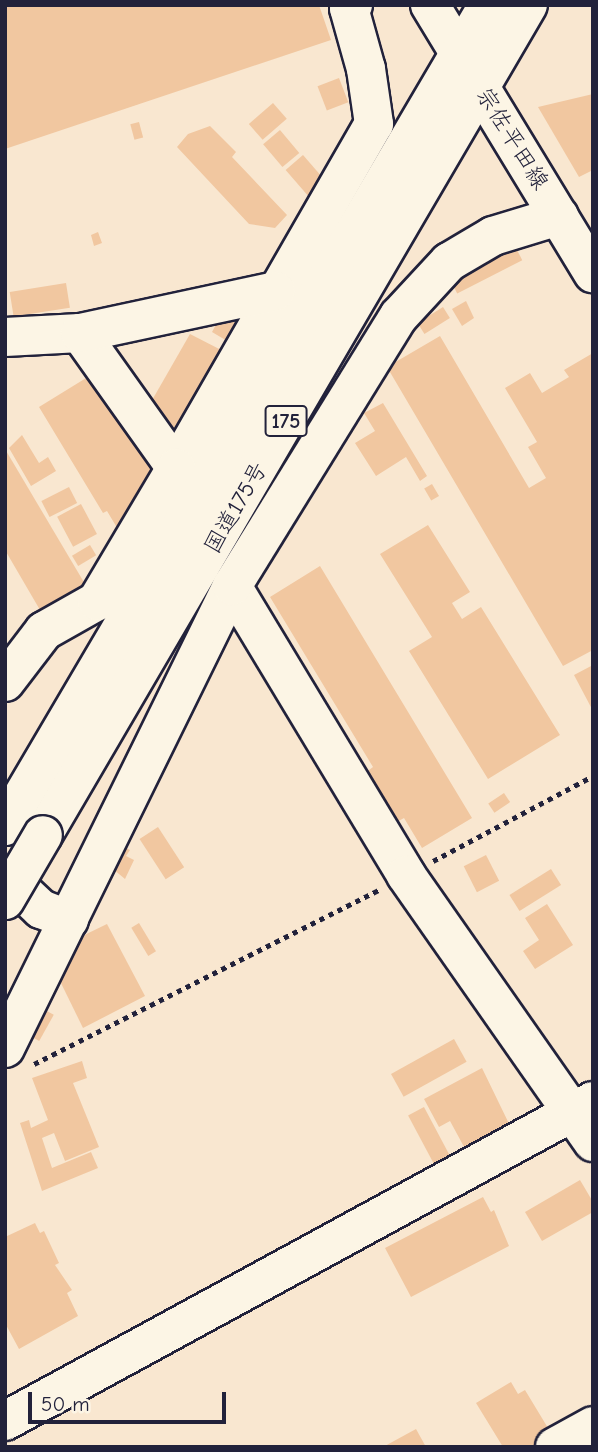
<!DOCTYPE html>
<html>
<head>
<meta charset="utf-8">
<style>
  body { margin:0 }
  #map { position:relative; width:598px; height:1452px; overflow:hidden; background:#f9e7d0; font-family:"Comic Neue","Klee One",sans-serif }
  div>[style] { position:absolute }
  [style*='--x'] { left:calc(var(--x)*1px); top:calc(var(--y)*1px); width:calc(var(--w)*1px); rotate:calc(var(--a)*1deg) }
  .building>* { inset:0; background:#f1c7a0; transform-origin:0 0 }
  .path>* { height:4.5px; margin-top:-2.25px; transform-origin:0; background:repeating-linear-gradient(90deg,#22223b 0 5px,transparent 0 10px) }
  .roads { filter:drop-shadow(2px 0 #22223b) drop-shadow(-2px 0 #22223b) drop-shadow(0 2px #22223b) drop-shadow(0 -2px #22223b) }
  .minor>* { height:38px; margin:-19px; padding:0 19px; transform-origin:19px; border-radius:19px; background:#fcf5e5 }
  .major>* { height:38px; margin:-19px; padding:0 19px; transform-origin:19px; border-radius:19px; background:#fcf5e5 }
  .highway>* { height:38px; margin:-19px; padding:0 19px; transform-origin:19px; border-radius:19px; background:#fcf5e5 }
  .bridges { filter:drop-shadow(2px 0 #22223b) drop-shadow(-2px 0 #22223b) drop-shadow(0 2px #22223b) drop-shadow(0 -2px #22223b) }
  .highway-bridge>* { height:38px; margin:-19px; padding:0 19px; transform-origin:19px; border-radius:19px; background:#fcf5e5 }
  span { translate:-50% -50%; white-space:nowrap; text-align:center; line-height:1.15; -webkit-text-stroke:5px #fcf5e5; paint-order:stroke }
  .shield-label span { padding:2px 5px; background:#fcf5e5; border:2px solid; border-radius:5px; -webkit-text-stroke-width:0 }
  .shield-label { font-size:21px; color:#22223b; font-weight:700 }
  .street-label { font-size:23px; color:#22223b }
  .frame { position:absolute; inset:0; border:7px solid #22223b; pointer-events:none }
  .scale { position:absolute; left:28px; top:1392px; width:198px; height:32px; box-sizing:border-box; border:4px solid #22223b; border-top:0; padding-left:9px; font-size:21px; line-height:24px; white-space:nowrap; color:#22223b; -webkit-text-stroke:5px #fcf5e5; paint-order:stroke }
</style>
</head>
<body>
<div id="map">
  <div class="building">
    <i style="clip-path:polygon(5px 5px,319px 5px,331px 40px,5px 149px)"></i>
    <i style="left:339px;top:78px;width:26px;height:23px;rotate:69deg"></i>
    <i style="clip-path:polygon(593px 94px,593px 170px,579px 177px,538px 107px)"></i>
    <i style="left:273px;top:103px;width:21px;height:32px;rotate:49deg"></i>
    <i style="left:139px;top:122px;width:16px;height:9px;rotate:75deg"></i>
    <i style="clip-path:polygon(210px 126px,236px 152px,232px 157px,287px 215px,275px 228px,249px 224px,177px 147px,188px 134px)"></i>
    <i style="left:280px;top:130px;width:30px;height:22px;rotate:50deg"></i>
    <i style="left:303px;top:155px;width:38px;height:23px;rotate:49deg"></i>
    <i style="clip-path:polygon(98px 232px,102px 243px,94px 246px,91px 235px)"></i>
    <i style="left:515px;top:246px;width:16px;height:73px;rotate:63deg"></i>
    <i style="left:66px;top:283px;width:25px;height:57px;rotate:81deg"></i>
    <i style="clip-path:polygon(466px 301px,474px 318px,462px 326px,452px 309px)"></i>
    <i style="left:443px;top:307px;width:13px;height:30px;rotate:58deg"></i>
    <i style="clip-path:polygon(253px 312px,234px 345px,212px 332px,219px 319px)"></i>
    <i style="clip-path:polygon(190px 334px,227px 353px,173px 447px,147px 409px)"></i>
    <i style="clip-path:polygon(440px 336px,529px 488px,546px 478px,528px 447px,537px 442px,505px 388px,530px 373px,542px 393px,569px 377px,564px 370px,593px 353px,593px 650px,563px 666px,387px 367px)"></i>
    <i style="clip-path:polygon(91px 375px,138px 450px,143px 446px,162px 475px,135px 495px,143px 508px,122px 536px,107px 511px,103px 513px,39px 407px)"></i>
    <i style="clip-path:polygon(383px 403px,427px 476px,420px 481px,406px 457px,376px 476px,355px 443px,375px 431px,364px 413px)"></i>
    <i style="clip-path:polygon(22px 435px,39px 463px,48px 457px,56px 471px,31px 486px,9px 448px)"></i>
    <i style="clip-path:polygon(5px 449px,85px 584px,40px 610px,5px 550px)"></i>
    <i style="left:432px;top:484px;width:14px;height:9px;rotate:60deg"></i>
    <i style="left:69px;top:487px;width:18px;height:31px;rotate:63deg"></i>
    <i style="left:81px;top:504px;width:34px;height:27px;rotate:62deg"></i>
    <i style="clip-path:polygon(428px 525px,470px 592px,452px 603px,462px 619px,481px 607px,560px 735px,488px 779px,409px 651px,432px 637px,380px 554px)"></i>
    <i style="left:90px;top:545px;width:12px;height:21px;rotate:59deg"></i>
    <i style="clip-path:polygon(320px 566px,472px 818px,422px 848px,404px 818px,395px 823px,365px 773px,373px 767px,270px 597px)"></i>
    <i style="clip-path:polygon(593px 665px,593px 711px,574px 675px)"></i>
    <i style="left:504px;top:793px;width:11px;height:19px;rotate:56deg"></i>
    <i style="left:158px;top:827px;width:48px;height:22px;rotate:57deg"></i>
    <i style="clip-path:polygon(124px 847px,130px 850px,126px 856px,134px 860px,125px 879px,113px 869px)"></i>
    <i style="left:486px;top:855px;width:29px;height:25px;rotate:63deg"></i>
    <i style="left:551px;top:869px;width:19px;height:49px;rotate:58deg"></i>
    <i style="clip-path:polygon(547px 904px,573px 945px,535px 969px,523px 951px,539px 940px,525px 918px)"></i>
    <i style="left:139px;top:923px;width:33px;height:9px;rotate:59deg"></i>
    <i style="clip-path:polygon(107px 924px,145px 996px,83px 1028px,58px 977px,74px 940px)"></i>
    <i style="left:45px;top:1010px;width:10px;height:30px;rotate:29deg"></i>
    <i style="left:454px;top:1039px;width:26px;height:72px;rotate:61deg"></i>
    <i style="clip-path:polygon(82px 1061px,87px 1078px,73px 1083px,99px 1147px,65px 1161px,54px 1133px,42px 1138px,52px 1168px,91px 1152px,98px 1168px,42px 1191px,20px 1123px,29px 1120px,31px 1128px,48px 1120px,32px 1078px)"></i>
    <i style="clip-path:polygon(482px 1068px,513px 1132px,469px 1156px,450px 1121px,439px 1127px,424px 1099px)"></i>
    <i style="left:424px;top:1107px;width:69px;height:18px;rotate:62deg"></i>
    <i style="clip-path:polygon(580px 1180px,593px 1202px,593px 1212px,542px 1241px,525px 1212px)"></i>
    <i style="clip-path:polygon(483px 1197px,491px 1212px,494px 1210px,509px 1246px,411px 1297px,385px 1248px)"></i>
    <i style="clip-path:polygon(35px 1223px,40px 1233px,44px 1231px,59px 1263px,55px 1265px,72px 1290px,67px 1293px,78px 1316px,19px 1349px,5px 1323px,5px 1237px)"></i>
    <i style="clip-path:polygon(511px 1382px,518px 1394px,525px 1390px,551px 1433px,550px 1447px,503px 1447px,476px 1403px)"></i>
    <i style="clip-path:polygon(416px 1429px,426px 1447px,383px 1447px)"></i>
  </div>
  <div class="path">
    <i style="--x:433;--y:861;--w:181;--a:-28"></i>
    <i style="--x:34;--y:1064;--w:386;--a:-26.8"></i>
  </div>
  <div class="roads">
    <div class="minor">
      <i style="--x:80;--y:333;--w:166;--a:54.6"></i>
      <i style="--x:176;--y:468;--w:397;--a:-60.1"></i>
      <i style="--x:374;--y:124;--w:56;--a:-98.3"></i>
      <i style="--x:366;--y:69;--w:63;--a:-105.6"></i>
      <i style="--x:349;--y:8;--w:5;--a:-37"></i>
      <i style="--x:5;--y:337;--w:75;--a:-3.1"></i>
      <i style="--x:80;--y:333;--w:200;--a:-12.1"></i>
      <i style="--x:232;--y:586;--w:337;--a:58.9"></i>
      <i style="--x:406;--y:875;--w:326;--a:55"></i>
      <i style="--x:5;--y:682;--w:64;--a:-52.6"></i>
      <i style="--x:44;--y:631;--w:61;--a:-29.5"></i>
      <i style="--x:97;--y:601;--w:155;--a:-59.3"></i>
      <i style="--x:5;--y:875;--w:50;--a:43.4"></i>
      <i style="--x:41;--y:909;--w:30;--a:21"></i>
      <i style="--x:5;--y:1048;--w:515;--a:-63.83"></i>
      <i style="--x:232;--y:586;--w:317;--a:-58.3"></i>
      <i style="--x:399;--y:316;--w:74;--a:-47.2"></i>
      <i style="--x:449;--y:262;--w:51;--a:-30.6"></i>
      <i style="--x:493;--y:236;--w:69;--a:-16.9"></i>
      <i style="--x:5;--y:1421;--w:669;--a:-28.56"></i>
      <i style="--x:555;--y:1447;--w:43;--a:-28.9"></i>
    </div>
    <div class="major">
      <i style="--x:430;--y:5;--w:314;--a:58.7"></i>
    </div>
    <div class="highway">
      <i style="--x:5;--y:826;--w:953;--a:-59.53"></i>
      <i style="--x:43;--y:835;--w:961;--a:-59.7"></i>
    </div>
  </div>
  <div class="bridges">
    <div class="highway-bridge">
      <i style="--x:5;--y:900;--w:75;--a:-59.7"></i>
    </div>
  </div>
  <div class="shield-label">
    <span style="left:286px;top:421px">175</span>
  </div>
  <div class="street-label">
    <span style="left:512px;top:139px;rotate:58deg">宗佐平田線</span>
    <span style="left:236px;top:508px;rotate:-60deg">国道175号</span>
  </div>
  <div class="frame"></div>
  <div class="scale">50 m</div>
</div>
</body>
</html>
